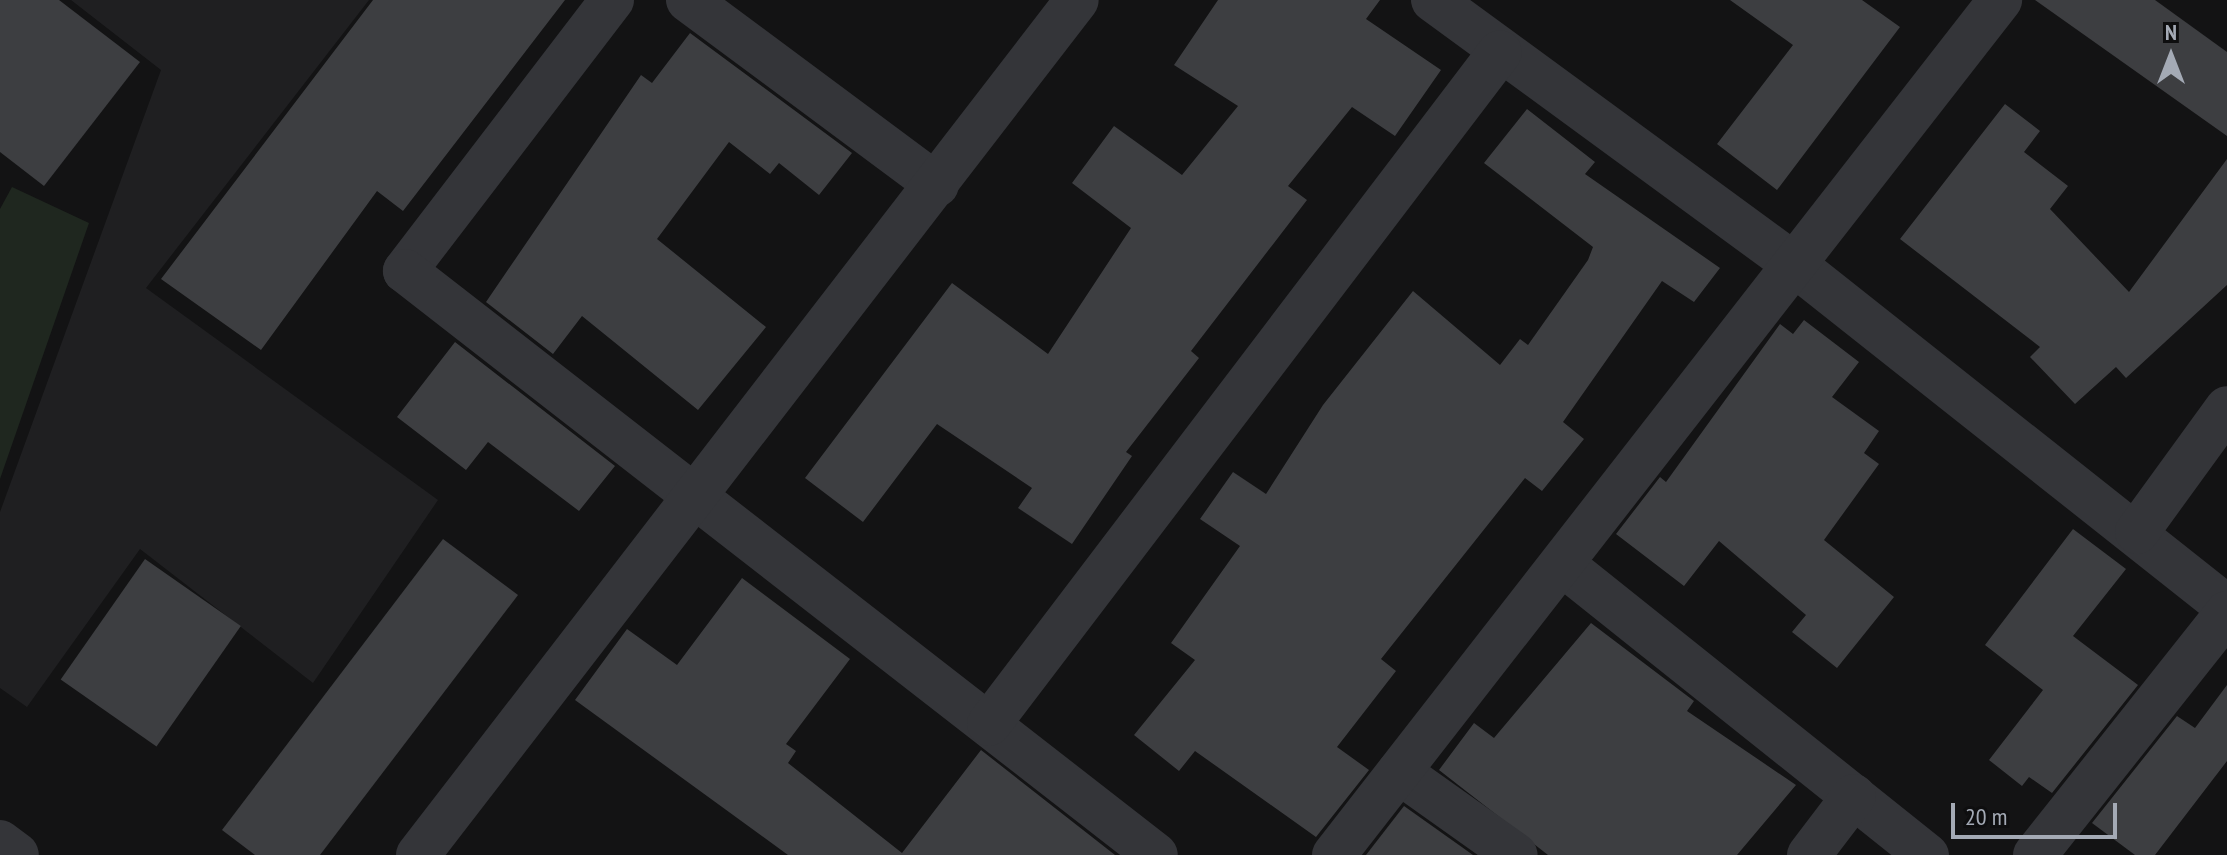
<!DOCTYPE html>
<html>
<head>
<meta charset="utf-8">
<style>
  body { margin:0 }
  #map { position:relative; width:2227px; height:855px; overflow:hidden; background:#131314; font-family:"PT Sans Narrow",sans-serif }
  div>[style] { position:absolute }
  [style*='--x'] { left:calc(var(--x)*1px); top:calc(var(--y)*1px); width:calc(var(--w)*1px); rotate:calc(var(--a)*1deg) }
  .built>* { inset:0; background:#1f1f21 }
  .green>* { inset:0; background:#1f271f }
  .building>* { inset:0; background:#3d3e41; transform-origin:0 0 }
  .minor>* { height:44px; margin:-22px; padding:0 22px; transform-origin:22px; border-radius:22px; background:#343539 }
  span { translate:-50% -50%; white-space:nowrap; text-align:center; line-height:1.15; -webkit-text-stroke:6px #0e0e0f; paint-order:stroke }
  .north { position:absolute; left:2131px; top:16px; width:80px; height:80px; -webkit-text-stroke:6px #0e0e0f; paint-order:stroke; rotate:0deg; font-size:22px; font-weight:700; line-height:32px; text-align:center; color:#a4aab5 }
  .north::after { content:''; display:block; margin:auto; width:28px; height:36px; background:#a4aab5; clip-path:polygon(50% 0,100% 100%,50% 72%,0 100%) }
  .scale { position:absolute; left:1951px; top:803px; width:166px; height:36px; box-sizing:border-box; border:4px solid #a4aab5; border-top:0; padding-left:10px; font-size:24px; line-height:28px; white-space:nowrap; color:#a4aab5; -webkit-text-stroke:6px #0e0e0f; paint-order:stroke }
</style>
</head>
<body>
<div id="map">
  <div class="built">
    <i style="clip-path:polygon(71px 0,369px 0,146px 288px,438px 500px,313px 683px,140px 549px,27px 707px,0 688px,0 512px,161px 70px)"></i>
  </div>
  <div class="green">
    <i style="clip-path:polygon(12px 187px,89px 223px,0 479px,0 209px)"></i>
  </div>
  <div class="building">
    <i style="clip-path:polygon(0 0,59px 0,140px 62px,44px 186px,0 152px)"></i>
    <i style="clip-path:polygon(373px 0,565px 0,403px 211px,377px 191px,261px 350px,161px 279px)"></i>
    <i style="clip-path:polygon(1218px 0,1380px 0,1366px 19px,1441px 70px,1395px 136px,1352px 107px,1288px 186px,1307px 200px,1191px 351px,1199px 358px,1126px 452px,1132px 456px,1072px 544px,1018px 508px,1032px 488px,937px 424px,863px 522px,805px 478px,952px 283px,1048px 354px,1131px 228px,1072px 183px,1114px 126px,1182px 175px,1238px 106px,1174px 65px)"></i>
    <i style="clip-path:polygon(1730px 0,1862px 0,1900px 27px,1777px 190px,1717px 144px,1793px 45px)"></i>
    <i style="clip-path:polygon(2035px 0,2155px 0,2227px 52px,2227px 136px)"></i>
    <i style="clip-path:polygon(690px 33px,852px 153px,819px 195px,779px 163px,770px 174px,729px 142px,657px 239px,766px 327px,698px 410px,582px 316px,553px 354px,486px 302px,641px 75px,652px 83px)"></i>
    <i style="clip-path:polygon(2005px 104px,2040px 131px,2024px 152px,2068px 186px,2050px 209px,2129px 292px,2227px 159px,2227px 285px,2126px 378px,2116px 367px,2075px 404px,2030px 357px,2040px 347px,1900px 239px)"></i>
    <i style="clip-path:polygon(1527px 109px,1595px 162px,1585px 174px,1720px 268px,1694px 302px,1662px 281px,1563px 422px,1584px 439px,1542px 491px,1525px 478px,1381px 659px,1396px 671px,1337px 747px,1369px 770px,1316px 837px,1195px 751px,1179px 771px,1134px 735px,1195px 660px,1171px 643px,1240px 546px,1200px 519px,1233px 472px,1266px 494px,1323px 405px,1413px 291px,1500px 365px,1520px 339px,1528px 345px,1588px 260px,1593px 247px,1484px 163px)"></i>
    <i style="clip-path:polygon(1804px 320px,1859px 362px,1832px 397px,1879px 431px,1864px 453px,1879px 464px,1824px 540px,1894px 597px,1837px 668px,1792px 632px,1806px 615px,1719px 541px,1684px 586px,1616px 534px,1660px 477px,1666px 482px,1780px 324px,1793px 334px)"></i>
    <i style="clip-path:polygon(455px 342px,615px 466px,579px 511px,488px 442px,466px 470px,397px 417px)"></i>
    <i style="clip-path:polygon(2073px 529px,2126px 569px,2073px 636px,2138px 685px,2052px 793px,2029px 777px,2022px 786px,1989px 760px,2043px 690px,1985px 645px)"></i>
    <i style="clip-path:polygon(443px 539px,518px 595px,320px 855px,255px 855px,222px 830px)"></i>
    <i style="left:145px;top:559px;width:117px;height:147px;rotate:35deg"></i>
    <i style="clip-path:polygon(742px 578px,850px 659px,786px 744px,796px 751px,788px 763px,902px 853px,981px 750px,1115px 855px,788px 855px,575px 700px,627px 629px,677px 665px)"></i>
    <i style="clip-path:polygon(1591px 623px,1694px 701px,1687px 711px,1796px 785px,1737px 855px,1548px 855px,1439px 770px,1474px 723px,1494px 738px)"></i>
    <i style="clip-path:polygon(2227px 685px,2227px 761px,2155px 855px,2135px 855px,2092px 823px,2177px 716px,2195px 728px)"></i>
    <i style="clip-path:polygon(1404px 806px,1473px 855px,1366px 855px)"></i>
  </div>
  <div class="minor">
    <i style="--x:612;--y:0;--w:341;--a:127.4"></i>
    <i style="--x:405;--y:271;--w:951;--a:37.87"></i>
    <i style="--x:688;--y:0;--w:310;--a:36.6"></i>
    <i style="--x:1433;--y:0;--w:449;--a:36.2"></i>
    <i style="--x:1795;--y:265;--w:551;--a:38.37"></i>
    <i style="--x:2137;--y:532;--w:153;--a:-54"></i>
    <i style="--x:1562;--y:564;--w:467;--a:38.6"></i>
    <i style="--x:989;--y:724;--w:844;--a:-52.75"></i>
    <i style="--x:1399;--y:772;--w:143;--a:35.4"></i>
    <i style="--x:0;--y:842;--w:21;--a:37"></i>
    <i style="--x:418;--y:855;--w:1079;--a:-52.38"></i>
    <i style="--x:1334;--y:855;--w:1084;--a:-52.08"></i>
    <i style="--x:1809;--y:855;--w:74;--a:-52.7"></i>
    <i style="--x:2035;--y:855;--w:309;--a:-51.6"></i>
  </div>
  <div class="north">N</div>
  <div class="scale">20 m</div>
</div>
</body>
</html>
